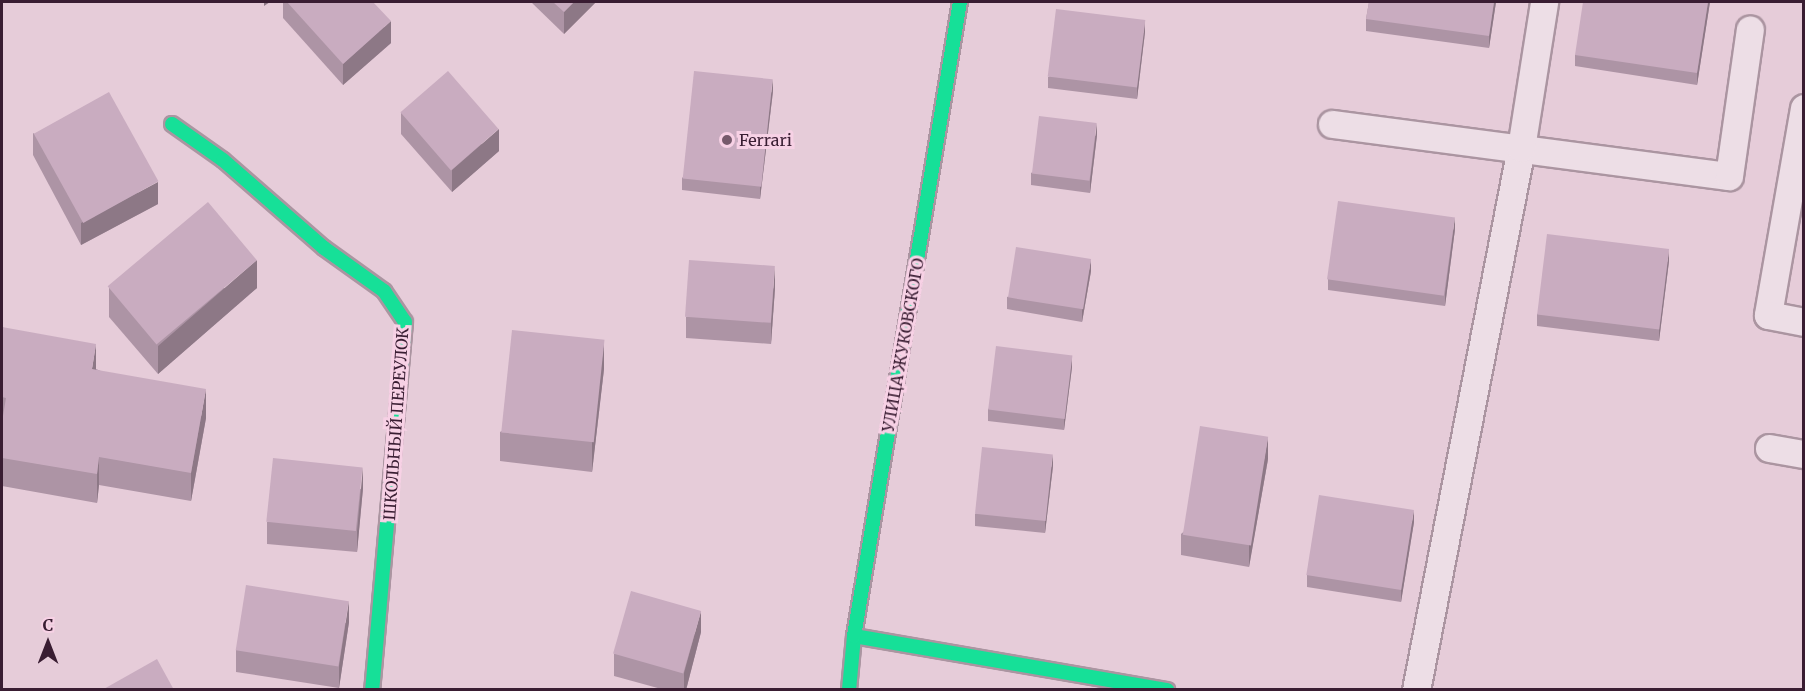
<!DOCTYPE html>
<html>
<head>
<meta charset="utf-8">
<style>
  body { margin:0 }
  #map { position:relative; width:1805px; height:691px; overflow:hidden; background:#e6ccd9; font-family:Merriweather,serif }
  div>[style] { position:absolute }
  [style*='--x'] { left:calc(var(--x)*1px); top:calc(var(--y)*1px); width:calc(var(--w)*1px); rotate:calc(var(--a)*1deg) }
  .roads { filter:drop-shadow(2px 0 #ab95a1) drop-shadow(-2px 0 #ab95a1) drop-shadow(0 2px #ab95a1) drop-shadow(0 -2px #ab95a1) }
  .lane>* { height:27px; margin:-13.5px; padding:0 13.5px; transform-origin:13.5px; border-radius:13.5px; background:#eddee6 }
  .fast>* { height:14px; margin:-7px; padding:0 7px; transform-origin:7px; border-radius:7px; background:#16e098 }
  .wall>* { inset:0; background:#ad94a5 }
  .shaded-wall>* { inset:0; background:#8d7886 }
  .building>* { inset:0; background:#c9acc0; transform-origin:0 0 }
  .dots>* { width:16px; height:16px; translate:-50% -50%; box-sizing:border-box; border:3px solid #f7d1e5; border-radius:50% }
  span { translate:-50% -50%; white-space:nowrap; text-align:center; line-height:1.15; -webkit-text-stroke:6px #f7d1e5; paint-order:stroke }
  .poi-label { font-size:16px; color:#391d32 }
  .left { translate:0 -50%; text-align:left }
  .street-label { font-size:16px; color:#391d32 }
  .frame { position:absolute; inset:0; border:3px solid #391d32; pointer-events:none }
  .north { position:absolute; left:18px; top:613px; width:60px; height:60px; -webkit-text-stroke:4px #f7d1e5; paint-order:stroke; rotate:0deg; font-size:16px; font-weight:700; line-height:24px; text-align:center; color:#391d32 }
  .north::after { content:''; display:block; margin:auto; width:21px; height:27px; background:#391d32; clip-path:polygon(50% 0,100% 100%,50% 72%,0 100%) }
</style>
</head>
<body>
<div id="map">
  <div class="roads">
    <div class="lane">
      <i style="--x:1804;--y:108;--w:210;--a:99.9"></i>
      <i style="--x:1768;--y:315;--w:37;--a:11"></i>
      <i style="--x:1332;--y:124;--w:400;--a:7.5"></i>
      <i style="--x:1729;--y:176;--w:148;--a:-81.9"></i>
      <i style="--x:1769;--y:448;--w:36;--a:10"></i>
      <i style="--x:1416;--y:690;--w:552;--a:-79.04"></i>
      <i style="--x:1521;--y:148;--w:148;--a:-81"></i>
    </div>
    <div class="fast">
      <i style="--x:172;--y:124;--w:62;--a:35.2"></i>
      <i style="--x:223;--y:160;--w:134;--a:41.1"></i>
      <i style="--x:324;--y:248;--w:74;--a:35.6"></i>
      <i style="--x:384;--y:291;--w:37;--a:56"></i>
      <i style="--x:405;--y:322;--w:369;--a:95.1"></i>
      <i style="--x:854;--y:636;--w:318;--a:9.8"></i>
      <i style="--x:849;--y:690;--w:54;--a:-84.7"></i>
      <i style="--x:854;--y:636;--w:643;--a:-80.51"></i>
    </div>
  </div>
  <div class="wall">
    <i style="clip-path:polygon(283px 2px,373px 2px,391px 43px,343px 85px,283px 18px)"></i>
    <i style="clip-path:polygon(531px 2px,596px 2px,564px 34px)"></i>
    <i style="clip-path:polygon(1369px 2px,1496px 2px,1489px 48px,1366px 31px,1366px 19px)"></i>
    <i style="clip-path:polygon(1710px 2px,1697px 85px,1575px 66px,1575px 55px)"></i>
    <i style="clip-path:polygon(1145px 32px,1137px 99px,1048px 88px,1048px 77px)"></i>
    <i style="clip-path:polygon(773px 91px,760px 199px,682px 190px,682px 178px)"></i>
    <i style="clip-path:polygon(401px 113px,499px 151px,452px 192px,401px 134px)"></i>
    <i style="clip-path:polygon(33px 133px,158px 204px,81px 245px,33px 155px)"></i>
    <i style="clip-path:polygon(1097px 135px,1090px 193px,1031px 185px,1031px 173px)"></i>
    <i style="clip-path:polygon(1455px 229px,1445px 306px,1328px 290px,1328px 279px)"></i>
    <i style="clip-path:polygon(1669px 261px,1659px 341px,1537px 326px,1537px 314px)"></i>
    <i style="clip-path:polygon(1091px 271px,1082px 322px,1007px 309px,1007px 297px)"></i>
    <i style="clip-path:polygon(109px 288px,257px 288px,158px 374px,109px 317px)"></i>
    <i style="clip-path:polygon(775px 288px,771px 344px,686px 338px,686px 317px)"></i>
    <i style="clip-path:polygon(2px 327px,206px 418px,191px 501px,99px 485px,97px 503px,2px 486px)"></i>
    <i style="clip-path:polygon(1072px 367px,1064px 430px,988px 421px,988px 409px)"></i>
    <i style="clip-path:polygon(604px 369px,592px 472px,500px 461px,500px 432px)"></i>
    <i style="clip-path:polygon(1268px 459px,1249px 567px,1181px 555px,1181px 534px)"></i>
    <i style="clip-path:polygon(1053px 466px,1045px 533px,975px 526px,975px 514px)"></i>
    <i style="clip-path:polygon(363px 488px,357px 552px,267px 544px,267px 522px)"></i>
    <i style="clip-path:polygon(1414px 522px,1401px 602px,1307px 587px,1307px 575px)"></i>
    <i style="clip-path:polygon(349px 622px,339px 688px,236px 672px,236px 650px)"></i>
    <i style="clip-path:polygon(701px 632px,686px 690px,665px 690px,614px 676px,614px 654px)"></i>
  </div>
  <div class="shaded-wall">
    <i style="clip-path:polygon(264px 2px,270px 2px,264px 6px)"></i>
    <i style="clip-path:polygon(574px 2px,596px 2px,564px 34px,564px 12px)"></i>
    <i style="clip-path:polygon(1494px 2px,1496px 2px,1489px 48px,1489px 36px)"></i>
    <i style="clip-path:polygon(1708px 2px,1710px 2px,1697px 85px,1697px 73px)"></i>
    <i style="clip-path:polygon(1145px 20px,1145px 32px,1137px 99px,1137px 87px)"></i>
    <i style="clip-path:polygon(391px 21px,391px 43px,343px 85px,343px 64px)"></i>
    <i style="clip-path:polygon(773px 79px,773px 91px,760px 199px,760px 187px)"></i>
    <i style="clip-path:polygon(1097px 123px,1097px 135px,1090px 193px,1090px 181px)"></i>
    <i style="clip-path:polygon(499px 129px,499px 151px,452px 192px,452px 170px)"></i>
    <i style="clip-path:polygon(158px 182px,158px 204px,81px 245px,81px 223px)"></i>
    <i style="clip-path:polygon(1455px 217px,1455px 229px,1445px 306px,1445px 294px)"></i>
    <i style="clip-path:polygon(1669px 250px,1669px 261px,1659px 341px,1659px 330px)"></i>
    <i style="clip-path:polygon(1091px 259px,1091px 271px,1082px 322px,1082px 310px)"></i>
    <i style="clip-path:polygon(257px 260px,257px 288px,158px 374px,158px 346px)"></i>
    <i style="clip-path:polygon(775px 266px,775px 288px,771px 344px,771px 323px)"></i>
    <i style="clip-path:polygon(604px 340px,604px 369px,592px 472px,592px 443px)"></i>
    <i style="clip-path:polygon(96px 344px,96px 373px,92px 369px)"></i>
    <i style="clip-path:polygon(1072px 355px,1072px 367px,1064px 430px,1064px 419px)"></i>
    <i style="clip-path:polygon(206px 389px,206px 418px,191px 501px,191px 473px)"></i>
    <i style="clip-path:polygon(1268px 437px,1268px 459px,1249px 567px,1249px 545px)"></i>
    <i style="clip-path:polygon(1053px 454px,1053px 466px,1045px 533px,1045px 521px)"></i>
    <i style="clip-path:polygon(99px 457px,99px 485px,97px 503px,97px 474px)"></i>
    <i style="clip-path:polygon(363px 467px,363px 488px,357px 552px,357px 531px)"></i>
    <i style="clip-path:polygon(1414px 510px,1414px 522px,1401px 602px,1401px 590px)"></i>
    <i style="clip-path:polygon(349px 601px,349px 622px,339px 688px,339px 666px)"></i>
    <i style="clip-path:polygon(701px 611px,701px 632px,686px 690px,684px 690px,684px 673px)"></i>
  </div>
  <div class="building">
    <i style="clip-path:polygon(287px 2px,373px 2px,391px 21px,343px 64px)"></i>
    <i style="clip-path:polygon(553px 2px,574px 2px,564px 12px)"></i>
    <i style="clip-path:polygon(1369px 2px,1494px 2px,1489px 36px,1366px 19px)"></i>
    <i style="clip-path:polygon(1583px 2px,1708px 2px,1697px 73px,1575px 55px)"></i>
    <i style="left:1056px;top:9px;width:90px;height:68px;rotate:7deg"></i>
    <i style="left:448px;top:71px;width:77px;height:63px;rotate:49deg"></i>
    <i style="left:694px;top:71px;width:79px;height:108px;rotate:6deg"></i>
    <i style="left:109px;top:92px;width:102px;height:86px;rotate:61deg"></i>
    <i style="left:1039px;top:116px;width:58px;height:58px;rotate:7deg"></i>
    <i style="left:1338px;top:201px;width:118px;height:79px;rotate:8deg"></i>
    <i style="left:208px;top:202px;width:76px;height:131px;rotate:50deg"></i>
    <i style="left:1547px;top:234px;width:123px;height:81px;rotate:7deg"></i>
    <i style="left:1016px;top:247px;width:76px;height:51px;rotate:9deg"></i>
    <i style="left:689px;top:260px;width:86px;height:57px;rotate:4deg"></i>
    <i style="clip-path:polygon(2px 327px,96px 344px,92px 369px,206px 389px,191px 473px,99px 457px,97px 474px,2px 458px,2px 422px,6px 398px,2px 397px)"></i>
    <i style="left:512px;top:330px;width:93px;height:103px;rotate:6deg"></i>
    <i style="left:996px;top:346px;width:77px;height:64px;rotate:7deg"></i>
    <i style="left:1200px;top:426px;width:69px;height:110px;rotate:9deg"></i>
    <i style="left:982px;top:447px;width:71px;height:67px;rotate:6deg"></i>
    <i style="left:273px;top:458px;width:90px;height:64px;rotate:6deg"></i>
    <i style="left:1319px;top:495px;width:96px;height:81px;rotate:9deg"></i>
    <i style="left:246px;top:585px;width:104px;height:66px;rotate:9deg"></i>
    <i style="left:631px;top:591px;width:73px;height:65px;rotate:16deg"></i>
    <i style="clip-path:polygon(157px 659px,174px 690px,102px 690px)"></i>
  </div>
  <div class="dots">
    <i style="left:727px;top:140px;background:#765a6c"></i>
  </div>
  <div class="poi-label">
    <span class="left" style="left:739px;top:140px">Ferrari</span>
  </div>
  <div class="street-label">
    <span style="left:903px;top:345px;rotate:-80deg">УЛИЦА ЖУКОВСКОГО</span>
    <span style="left:396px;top:424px;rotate:-86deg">ШКОЛЬНЫЙ ПЕРЕУЛОК</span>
  </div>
  <div class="frame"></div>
  <div class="north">С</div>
</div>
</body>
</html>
